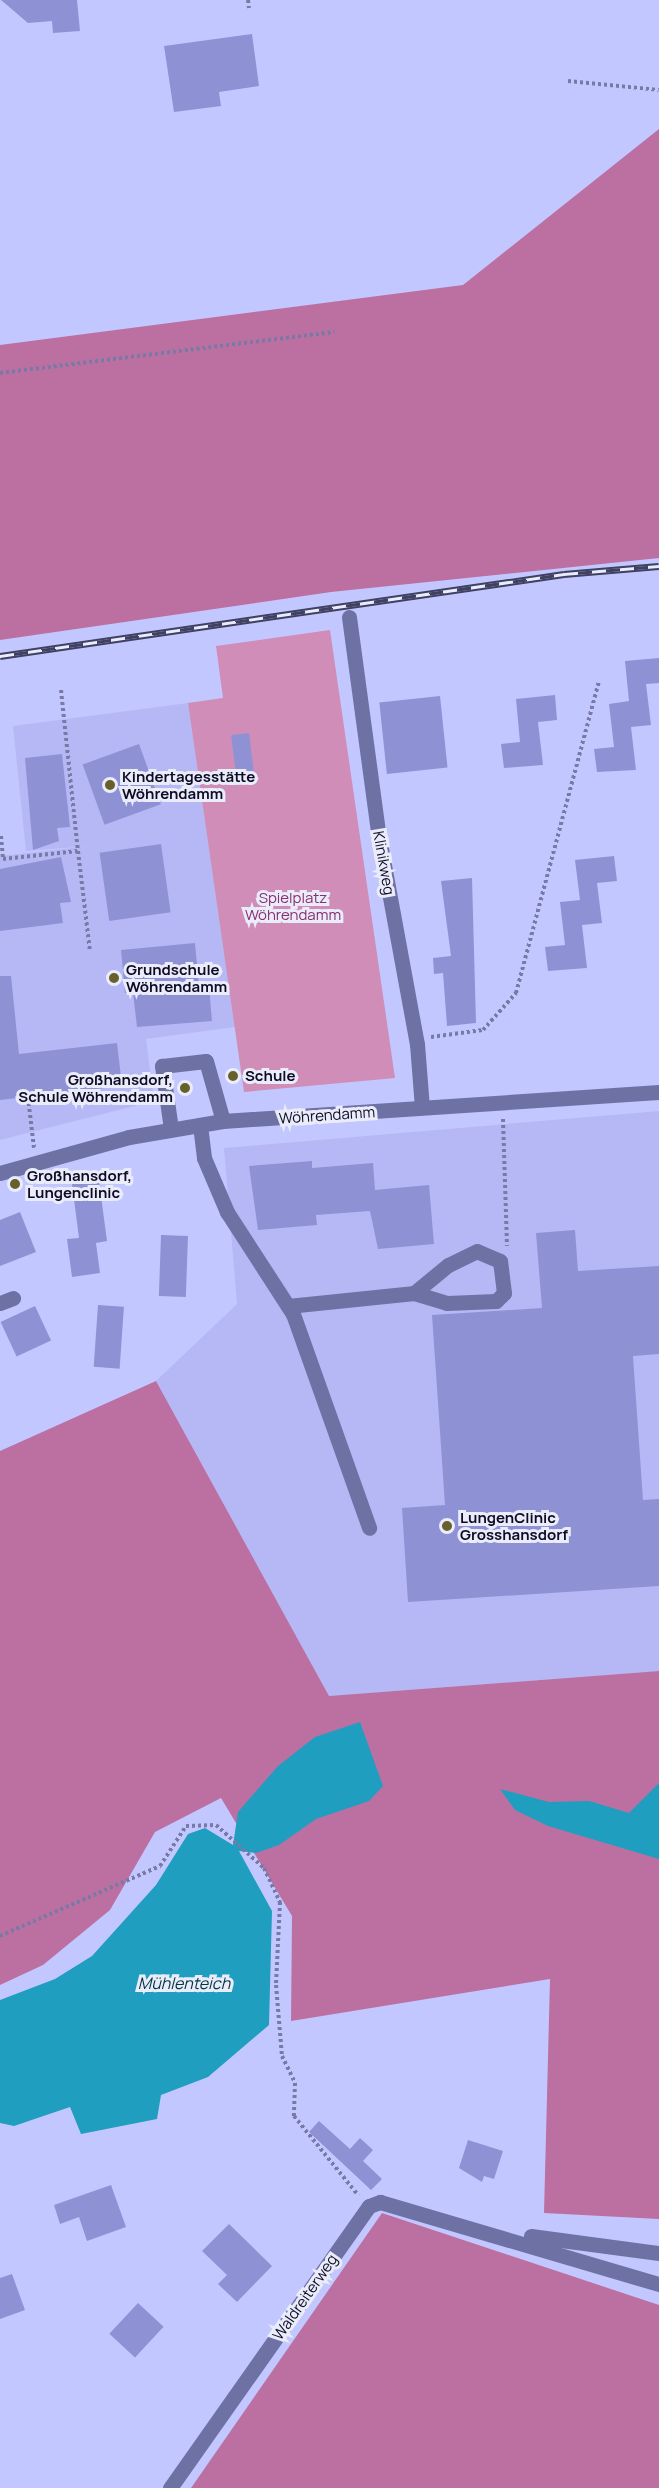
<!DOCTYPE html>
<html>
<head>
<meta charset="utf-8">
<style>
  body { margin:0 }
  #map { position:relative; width:659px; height:2488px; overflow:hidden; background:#c3c7ff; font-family:Manrope,sans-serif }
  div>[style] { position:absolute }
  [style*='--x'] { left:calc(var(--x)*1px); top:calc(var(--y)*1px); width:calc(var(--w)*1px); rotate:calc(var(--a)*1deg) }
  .built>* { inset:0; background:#b5b8f5 }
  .green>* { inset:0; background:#cf8db7 }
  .forest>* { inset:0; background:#bb70a1 }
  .water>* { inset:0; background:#1f9ec0 }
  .building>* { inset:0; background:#8e92d4; transform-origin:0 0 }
  .path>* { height:4px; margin-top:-2px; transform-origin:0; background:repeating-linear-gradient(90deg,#787aa5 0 3px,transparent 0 6px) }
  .minor>* { height:15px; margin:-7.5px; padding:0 7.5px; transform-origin:7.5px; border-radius:7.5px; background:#6e71a4 }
  .rail>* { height:7px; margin-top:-3.5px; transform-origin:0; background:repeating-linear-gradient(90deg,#eaecfa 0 14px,#404061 0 28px); box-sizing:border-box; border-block:2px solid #404061 }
  .dots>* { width:16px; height:16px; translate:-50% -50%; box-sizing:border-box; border:3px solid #eaecfa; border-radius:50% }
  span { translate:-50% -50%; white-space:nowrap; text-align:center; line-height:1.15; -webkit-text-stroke:6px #eaecfa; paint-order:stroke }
  .poi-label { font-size:15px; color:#0d0c24; font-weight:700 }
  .left { translate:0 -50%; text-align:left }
  .right { translate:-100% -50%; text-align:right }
  .street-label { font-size:15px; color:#0d0c24 }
  .park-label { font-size:15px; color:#892f6f }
  .water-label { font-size:16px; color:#003543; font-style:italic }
</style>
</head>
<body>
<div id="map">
  <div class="built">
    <i style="clip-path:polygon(188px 703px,235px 1027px,146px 1039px,154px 1101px,0 1140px,0 856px,91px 846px,26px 851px,13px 726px)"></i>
    <i style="clip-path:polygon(659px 1111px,659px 1671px,329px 1696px,156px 1381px,237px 1304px,224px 1148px)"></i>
  </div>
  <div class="green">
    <i style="clip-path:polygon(330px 630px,395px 1078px,244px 1092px,188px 703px,223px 698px,216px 646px)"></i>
  </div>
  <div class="forest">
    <i style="clip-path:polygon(659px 129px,659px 558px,331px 592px,0 640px,0 345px,463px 285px)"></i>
    <i style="clip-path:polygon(156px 1381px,329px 1696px,659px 1671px,659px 2219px,544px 2213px,550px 1979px,291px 2021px,292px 1916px,221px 1798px,155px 1832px,110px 1910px,43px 1965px,0 1985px,0 1451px)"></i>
    <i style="clip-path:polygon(382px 2213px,659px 2305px,659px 2488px,191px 2488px)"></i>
  </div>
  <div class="water">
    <i style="clip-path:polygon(360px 1722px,383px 1786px,369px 1801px,316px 1819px,279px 1845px,256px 1853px,239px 1851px,272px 1911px,269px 2025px,208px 2077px,161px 2095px,157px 2119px,81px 2134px,70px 2107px,14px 2126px,0 2123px,0 2000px,55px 1979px,92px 1956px,156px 1885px,188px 1834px,205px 1828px,233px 1845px,238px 1812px,278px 1766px,315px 1737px)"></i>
    <i style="clip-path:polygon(659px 1783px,659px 1859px,548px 1826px,515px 1810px,500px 1789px,549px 1802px,589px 1801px,629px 1813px)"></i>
  </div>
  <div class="building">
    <i style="clip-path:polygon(1px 0,77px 0,80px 31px,53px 33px,52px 21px,28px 23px)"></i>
    <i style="clip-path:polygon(252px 34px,259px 86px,219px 92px,221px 106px,174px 112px,164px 46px)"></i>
    <i style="clip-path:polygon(659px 658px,659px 683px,646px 684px,651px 725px,631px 727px,636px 770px,597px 772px,594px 749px,614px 747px,609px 704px,629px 701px,625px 661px)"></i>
    <i style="clip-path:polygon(555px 695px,557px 720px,538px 722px,543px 765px,504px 768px,501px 744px,520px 742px,516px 699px)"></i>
    <i style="left:440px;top:696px;width:72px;height:61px;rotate:84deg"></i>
    <i style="left:249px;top:733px;width:49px;height:18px;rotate:83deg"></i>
    <i style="left:139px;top:744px;width:64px;height:60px;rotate:70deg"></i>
    <i style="clip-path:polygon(62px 754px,70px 827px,57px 828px,59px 841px,33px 850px,25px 758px)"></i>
    <i style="left:161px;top:844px;width:69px;height:62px;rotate:82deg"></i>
    <i style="clip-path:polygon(614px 856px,617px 881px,597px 883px,602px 923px,582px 925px,587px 968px,548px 971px,545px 947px,565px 945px,560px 902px,580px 900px,575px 860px)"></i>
    <i style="clip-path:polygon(61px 857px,71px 902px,60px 903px,63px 923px,0 931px,0 869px)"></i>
    <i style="clip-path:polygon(472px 878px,476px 1023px,447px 1026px,443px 973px,434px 974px,433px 958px,451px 956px,441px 881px)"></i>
    <i style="clip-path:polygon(195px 943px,199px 987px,209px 986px,212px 1021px,137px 1027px,133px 993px,125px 993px,121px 950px)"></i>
    <i style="clip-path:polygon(0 976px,11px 976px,19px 1054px,117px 1043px,122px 1086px,0 1100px)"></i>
    <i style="clip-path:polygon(312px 1161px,312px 1168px,373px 1163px,375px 1190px,429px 1185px,434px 1244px,378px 1249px,370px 1211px,316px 1215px,317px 1225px,258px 1230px,249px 1166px)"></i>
    <i style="clip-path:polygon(99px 1181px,107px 1241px,96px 1243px,100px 1273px,72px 1277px,67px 1239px,79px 1238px,72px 1184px)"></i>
    <i style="clip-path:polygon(20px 1212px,36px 1252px,0 1266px,0 1220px)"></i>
    <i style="clip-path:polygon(575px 1230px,578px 1271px,659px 1266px,659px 1354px,633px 1356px,643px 1500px,659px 1499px,659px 1586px,408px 1602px,402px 1508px,445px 1505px,432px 1315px,542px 1308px,536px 1233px)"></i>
    <i style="left:161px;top:1235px;width:27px;height:61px;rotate:2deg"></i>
    <i style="left:98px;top:1305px;width:26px;height:62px;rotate:4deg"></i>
    <i style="left:35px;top:1306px;width:38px;height:38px;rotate:65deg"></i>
    <i style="clip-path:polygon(319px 2121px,350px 2149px,360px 2138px,373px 2150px,363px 2161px,382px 2179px,371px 2190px,309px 2132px)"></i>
    <i style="clip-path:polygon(468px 2140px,503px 2151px,494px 2179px,484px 2176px,482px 2182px,459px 2168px)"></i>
    <i style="clip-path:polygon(111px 2185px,126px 2227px,87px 2241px,79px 2217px,60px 2224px,54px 2205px)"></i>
    <i style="clip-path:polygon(229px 2224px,272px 2266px,237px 2302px,218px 2284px,227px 2275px,202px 2251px)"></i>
    <i style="clip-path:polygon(12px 2274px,25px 2310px,0 2319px,0 2278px)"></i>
    <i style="left:138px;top:2303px;width:35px;height:42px;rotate:43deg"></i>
  </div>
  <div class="path">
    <i style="--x:248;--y:0;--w:8;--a:83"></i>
    <i style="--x:568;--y:81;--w:91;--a:5.6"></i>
    <i style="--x:0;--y:373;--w:337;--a:-7"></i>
    <i style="--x:61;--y:690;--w:162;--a:84"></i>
    <i style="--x:1;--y:836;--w:23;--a:85"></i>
    <i style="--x:3;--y:859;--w:75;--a:-6.1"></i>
    <i style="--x:78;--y:851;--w:101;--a:83.2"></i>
    <i style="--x:431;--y:1037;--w:52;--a:-7.7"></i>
    <i style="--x:483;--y:1030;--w:50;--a:-48.3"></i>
    <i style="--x:516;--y:993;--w:322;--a:-75.1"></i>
    <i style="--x:28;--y:1097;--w:51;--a:83.3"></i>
    <i style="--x:503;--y:1119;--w:127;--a:88.2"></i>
    <i style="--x:0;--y:1936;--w:175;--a:-23.6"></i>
    <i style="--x:160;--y:1866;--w:48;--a:-57"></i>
    <i style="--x:186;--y:1826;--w:30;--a:-2"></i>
    <i style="--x:216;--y:1825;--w:64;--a:41.9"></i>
    <i style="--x:264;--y:1868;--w:38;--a:65"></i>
    <i style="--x:280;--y:1902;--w:83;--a:92.8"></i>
    <i style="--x:276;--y:1985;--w:71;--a:85.2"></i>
    <i style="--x:282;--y:2056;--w:30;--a:64"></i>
    <i style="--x:295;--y:2083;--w:33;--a:92"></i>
    <i style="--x:294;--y:2116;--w:102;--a:51"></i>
  </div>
  <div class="minor">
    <i style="--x:349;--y:617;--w:217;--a:82.3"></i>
    <i style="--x:378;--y:832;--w:216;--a:79.6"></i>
    <i style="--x:417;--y:1044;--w:63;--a:85.5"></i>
    <i style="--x:200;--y:1125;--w:33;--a:83"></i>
    <i style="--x:204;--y:1158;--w:59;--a:66.9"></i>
    <i style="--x:227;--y:1212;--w:121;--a:57.1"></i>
    <i style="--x:293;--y:1314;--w:227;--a:70.4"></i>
    <i style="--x:171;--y:1129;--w:64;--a:-98.1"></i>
    <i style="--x:162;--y:1066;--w:44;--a:-6.5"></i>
    <i style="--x:206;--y:1061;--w:62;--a:74.2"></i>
    <i style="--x:0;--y:1173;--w:134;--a:-15.6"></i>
    <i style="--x:129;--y:1137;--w:95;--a:-9.7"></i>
    <i style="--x:223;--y:1121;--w:437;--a:-3.8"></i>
    <i style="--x:0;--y:1303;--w:14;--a:-21"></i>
    <i style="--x:288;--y:1306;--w:127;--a:-5.9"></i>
    <i style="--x:414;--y:1293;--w:34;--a:17"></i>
    <i style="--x:447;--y:1303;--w:49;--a:-2.3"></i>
    <i style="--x:496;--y:1301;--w:11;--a:-45"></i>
    <i style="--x:504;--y:1293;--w:32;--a:-97"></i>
    <i style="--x:500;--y:1261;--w:25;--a:-157"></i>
    <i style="--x:477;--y:1251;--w:32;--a:154"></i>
    <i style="--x:448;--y:1265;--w:44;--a:140.5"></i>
    <i style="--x:531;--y:2236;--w:129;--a:7.6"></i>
    <i style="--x:170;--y:2488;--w:345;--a:-54.8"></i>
    <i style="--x:369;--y:2206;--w:12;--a:-20"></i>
    <i style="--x:380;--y:2202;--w:291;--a:16.4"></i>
  </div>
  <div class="rail">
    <i style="--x:0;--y:656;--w:570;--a:-8.27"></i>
    <i style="--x:564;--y:574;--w:95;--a:-4.8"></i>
  </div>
  <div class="dots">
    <i style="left:110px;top:785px;background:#675f2c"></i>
    <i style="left:114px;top:978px;background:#675f2c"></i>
    <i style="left:233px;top:1076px;background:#675f2c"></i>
    <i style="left:185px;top:1088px;background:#675f2c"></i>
    <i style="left:15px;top:1184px;background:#675f2c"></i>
    <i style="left:447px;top:1526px;background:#675f2c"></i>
  </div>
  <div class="poi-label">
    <span class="left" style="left:122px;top:785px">Kindertagesstätte<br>Wöhrendamm</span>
    <span class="left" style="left:126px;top:978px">Grundschule<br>Wöhrendamm</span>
    <span class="left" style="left:245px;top:1076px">Schule</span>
    <span class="right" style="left:173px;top:1088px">Großhansdorf,<br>Schule Wöhrendamm</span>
    <span class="left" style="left:27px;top:1184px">Großhansdorf,<br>Lungenclinic</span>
    <span class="left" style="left:460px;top:1526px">LungenClinic<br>Grosshansdorf</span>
  </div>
  <div class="street-label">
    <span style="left:384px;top:863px;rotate:80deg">Klinikweg</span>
    <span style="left:327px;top:1115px;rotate:-4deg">Wöhrendamm</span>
    <span style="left:305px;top:2297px;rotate:-55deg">Waldreiterweg</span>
  </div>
  <div class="park-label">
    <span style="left:293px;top:906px">Spielplatz<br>Wöhrendamm</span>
  </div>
  <div class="water-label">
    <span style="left:184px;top:1983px">Mühlenteich</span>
  </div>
</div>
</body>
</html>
